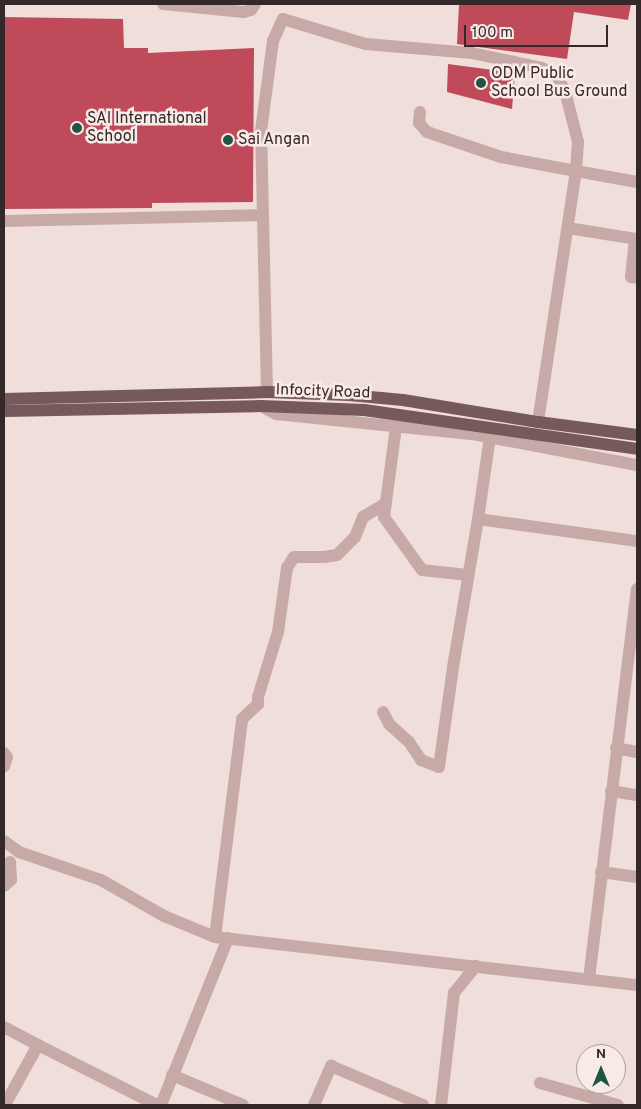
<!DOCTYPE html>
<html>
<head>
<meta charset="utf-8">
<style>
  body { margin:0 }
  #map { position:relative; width:641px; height:1109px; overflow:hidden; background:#f0dedb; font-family:Overpass,sans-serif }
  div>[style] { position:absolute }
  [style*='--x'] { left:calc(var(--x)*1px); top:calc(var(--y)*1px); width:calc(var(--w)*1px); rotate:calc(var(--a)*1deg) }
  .building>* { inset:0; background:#bf4a5a }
  .minor>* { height:12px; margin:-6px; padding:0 6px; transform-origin:6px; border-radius:6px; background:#c7aaa8 }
  .major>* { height:12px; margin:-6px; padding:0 6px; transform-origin:6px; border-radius:6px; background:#76595b }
  .dots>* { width:14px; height:14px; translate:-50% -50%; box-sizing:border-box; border:2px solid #f8eae7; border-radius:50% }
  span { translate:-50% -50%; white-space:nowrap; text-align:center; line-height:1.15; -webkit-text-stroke:5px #f8eae7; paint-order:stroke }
  .poi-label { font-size:16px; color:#352828 }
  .left { translate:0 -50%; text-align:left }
  .street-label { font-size:16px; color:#352828 }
  .frame { position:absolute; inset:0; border:5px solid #352828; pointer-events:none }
  .north { position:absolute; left:576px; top:1044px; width:50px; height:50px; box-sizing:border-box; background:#f8eae7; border:1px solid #aa9c9b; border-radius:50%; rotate:0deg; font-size:14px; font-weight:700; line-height:20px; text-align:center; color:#352828 }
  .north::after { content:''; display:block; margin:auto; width:18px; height:22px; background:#205443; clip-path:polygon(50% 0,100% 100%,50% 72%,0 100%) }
  .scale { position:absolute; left:464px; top:25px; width:144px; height:22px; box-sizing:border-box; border:2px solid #352828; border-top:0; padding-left:6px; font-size:15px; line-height:18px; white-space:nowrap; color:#352828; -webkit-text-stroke:4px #f8eae7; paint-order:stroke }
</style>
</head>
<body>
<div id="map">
  <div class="building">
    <i style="clip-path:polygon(459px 4px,631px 4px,628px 20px,574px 12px,567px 59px,457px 44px)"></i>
    <i style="clip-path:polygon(4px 17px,123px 19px,124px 48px,148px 48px,148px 53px,254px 48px,253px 202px,152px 203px,152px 208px,4px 209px)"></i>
    <i style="clip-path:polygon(448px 64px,515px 73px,512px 109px,447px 92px)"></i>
  </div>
  <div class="minor">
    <i style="--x:163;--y:4;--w:81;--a:5.6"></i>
    <i style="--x:244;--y:12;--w:7;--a:-16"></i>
    <i style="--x:251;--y:10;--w:7;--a:-56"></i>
    <i style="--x:4;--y:221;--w:259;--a:-1.3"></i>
    <i style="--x:568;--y:228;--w:70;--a:9.1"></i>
    <i style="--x:635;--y:239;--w:38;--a:96"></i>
    <i style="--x:631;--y:277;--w:6;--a:9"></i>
    <i style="--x:267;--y:392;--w:261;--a:-91.3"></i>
    <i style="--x:261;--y:131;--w:91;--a:-82.4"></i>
    <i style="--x:273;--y:41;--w:24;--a:-66"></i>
    <i style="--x:283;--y:19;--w:87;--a:16.8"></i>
    <i style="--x:366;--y:44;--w:106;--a:4.9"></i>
    <i style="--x:472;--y:53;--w:72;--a:12.1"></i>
    <i style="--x:542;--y:68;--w:17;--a:28"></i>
    <i style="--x:557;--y:76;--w:17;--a:62"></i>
    <i style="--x:565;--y:91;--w:53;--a:75.7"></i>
    <i style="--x:578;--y:142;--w:29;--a:94"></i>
    <i style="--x:576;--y:171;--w:76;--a:-169.4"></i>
    <i style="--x:501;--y:157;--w:78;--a:-161.3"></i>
    <i style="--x:427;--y:132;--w:12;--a:-132"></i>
    <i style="--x:419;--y:123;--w:11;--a:-85"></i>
    <i style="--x:261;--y:406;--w:17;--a:28"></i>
    <i style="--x:276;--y:414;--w:203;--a:5.9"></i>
    <i style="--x:478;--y:435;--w:162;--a:10.7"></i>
    <i style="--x:538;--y:422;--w:254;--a:-81.4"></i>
    <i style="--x:576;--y:171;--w:62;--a:10.2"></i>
    <i style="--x:396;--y:427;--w:91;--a:97.6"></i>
    <i style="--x:384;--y:517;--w:65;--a:54.4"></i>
    <i style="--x:422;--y:570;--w:46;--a:6.2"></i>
    <i style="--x:478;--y:519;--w:161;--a:7.9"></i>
    <i style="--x:383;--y:712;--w:13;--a:63"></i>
    <i style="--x:389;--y:724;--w:27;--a:42"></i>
    <i style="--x:409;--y:742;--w:22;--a:56"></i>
    <i style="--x:421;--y:760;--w:19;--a:21"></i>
    <i style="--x:439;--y:767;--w:101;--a:-82"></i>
    <i style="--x:453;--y:667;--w:150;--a:-80.4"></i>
    <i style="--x:478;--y:519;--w:83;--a:-81.7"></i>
    <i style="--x:616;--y:748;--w:21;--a:11"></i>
    <i style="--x:4;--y:753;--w:5;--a:53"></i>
    <i style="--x:7;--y:757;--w:10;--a:107"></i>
    <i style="--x:611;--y:791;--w:26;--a:9"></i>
    <i style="--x:4;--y:841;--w:19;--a:36"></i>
    <i style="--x:19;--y:852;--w:87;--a:18.9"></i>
    <i style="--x:101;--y:880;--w:73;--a:29.7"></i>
    <i style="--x:164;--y:916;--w:55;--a:22.4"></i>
    <i style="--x:215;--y:937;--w:425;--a:6.5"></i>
    <i style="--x:601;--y:872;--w:36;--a:8"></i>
    <i style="--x:4;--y:886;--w:9;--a:-41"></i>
    <i style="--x:11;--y:880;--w:18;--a:-93"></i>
    <i style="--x:215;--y:937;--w:220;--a:-82.9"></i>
    <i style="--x:242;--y:719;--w:22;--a:-43"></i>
    <i style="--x:258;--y:704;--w:7;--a:-90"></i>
    <i style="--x:258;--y:697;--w:68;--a:-72.9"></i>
    <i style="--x:278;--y:632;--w:65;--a:-82"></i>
    <i style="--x:287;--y:568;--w:13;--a:-58"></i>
    <i style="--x:294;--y:557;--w:30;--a:0"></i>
    <i style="--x:324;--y:557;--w:13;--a:-9"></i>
    <i style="--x:337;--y:555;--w:25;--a:-45"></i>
    <i style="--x:355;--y:537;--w:22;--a:-68"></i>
    <i style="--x:363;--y:517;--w:27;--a:-31"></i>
    <i style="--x:589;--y:979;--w:393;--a:-83"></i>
    <i style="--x:4;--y:1027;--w:38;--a:28"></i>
    <i style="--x:172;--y:1075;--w:77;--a:22.9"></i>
    <i style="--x:540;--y:1083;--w:81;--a:15.8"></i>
    <i style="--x:7;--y:1101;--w:64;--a:-61"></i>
    <i style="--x:38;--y:1045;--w:133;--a:26.8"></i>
    <i style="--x:161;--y:1105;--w:180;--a:-68.1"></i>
    <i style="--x:314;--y:1105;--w:43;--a:-66.4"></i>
    <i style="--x:331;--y:1066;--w:100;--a:23"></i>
    <i style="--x:441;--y:1105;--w:113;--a:-83.4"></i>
    <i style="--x:454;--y:993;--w:35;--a:-51"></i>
  </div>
  <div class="major">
    <i style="--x:4;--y:399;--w:263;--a:-1.5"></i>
    <i style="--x:267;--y:392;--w:82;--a:2.1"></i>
    <i style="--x:349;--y:395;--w:54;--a:5.3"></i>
    <i style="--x:403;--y:400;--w:137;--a:9.3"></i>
    <i style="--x:538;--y:422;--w:100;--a:7.5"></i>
    <i style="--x:4;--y:411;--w:257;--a:-1.1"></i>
    <i style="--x:261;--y:406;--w:103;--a:2.2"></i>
    <i style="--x:364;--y:410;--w:276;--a:8.1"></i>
  </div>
  <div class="dots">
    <i style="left:481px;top:83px;background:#205443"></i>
    <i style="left:77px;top:128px;background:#205443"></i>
    <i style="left:228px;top:140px;background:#205443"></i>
  </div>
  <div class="poi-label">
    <span class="left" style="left:491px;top:83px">ODM Public<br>School Bus Ground</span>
    <span class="left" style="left:87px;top:128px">SAI International<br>School</span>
    <span class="left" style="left:238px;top:140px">Sai Angan</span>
  </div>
  <div class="street-label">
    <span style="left:323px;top:392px;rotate:2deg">Infocity Road</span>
  </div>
  <div class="frame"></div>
  <div class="north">N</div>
  <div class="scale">100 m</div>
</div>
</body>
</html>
